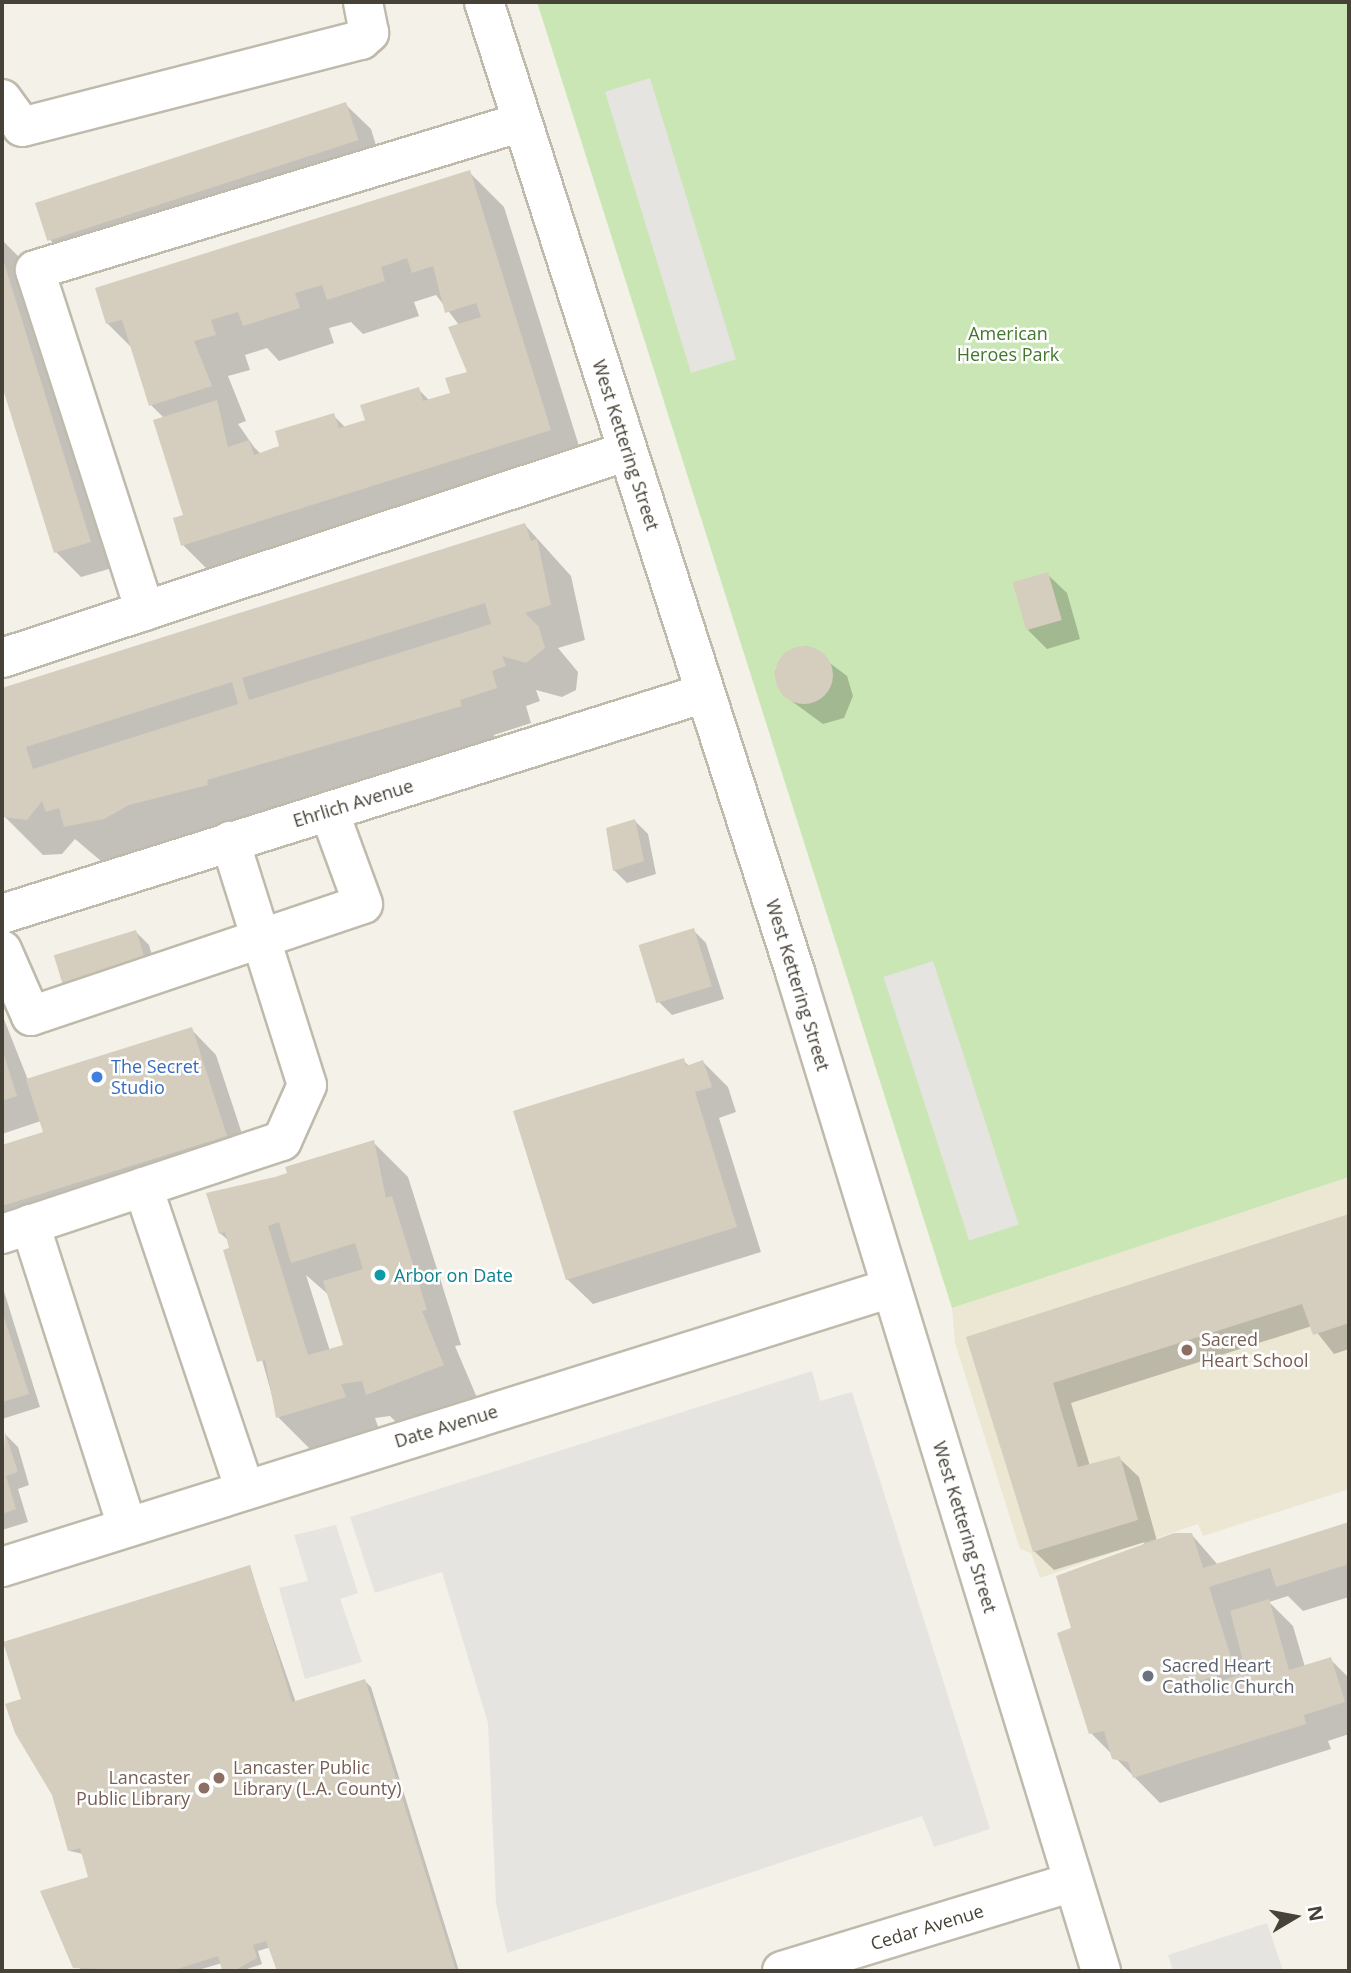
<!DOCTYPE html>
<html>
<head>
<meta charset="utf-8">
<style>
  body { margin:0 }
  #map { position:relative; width:1351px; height:1973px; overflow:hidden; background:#f4f1e9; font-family:"Open Sans",sans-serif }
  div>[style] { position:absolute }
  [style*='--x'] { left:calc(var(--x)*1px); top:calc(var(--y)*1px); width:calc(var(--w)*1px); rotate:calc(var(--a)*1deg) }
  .education>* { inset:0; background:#ece7d3 }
  .green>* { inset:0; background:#cae6b4 }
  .parking>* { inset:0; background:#e5e4e0; transform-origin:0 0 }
  .shadow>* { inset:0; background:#0003 }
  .building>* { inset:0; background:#d5cebf; transform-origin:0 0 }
  .round { border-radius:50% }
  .roads { filter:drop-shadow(2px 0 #bfbaac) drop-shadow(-2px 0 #bfbaac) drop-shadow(0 2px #bfbaac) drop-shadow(0 -2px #bfbaac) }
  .minor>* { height:38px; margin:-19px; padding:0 19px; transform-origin:19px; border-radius:19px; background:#fff }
  .dots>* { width:19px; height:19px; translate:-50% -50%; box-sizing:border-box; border:4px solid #fff; border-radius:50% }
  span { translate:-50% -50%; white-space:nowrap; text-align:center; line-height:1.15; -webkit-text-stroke:5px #fff; paint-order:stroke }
  .park-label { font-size:18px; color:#42762d }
  .street-label { font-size:18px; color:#474238 }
  .shop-label { font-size:18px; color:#366cbe }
  .left { translate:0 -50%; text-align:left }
  .culture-label { font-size:18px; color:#0d838f }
  .education-label { font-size:18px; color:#785e54 }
  .right { translate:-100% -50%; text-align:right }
  .worship-label { font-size:18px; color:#5b616d }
  .frame { position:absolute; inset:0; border:4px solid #474238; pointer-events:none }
  .north { position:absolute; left:1260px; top:1882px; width:70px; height:70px; -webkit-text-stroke:5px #fff; paint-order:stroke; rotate:80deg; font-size:19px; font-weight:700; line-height:28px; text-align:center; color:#474238 }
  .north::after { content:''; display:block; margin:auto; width:24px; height:32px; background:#474238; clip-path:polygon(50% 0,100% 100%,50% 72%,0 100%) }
</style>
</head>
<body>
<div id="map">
  <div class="education">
    <i style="clip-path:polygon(1349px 1177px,1349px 1489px,1203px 1536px,1198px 1524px,1040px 1578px,1031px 1553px,1020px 1549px,955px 1343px,952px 1308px)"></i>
  </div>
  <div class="green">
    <i style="clip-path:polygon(537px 2px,1349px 2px,1349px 1177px,952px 1308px)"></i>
  </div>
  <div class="parking">
    <i style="left:650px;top:78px;width:294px;height:47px;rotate:73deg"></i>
    <i style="left:933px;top:961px;width:277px;height:52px;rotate:72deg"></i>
    <i style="clip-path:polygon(812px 1371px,820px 1401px,852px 1392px,990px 1829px,934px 1847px,922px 1816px,507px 1953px,496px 1903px,488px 1723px,442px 1572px,375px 1593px,350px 1517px)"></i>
    <i style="clip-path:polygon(336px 1525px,358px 1593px,340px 1599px,362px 1662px,305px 1679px,279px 1588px,308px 1581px,294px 1535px)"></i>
    <i style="clip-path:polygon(1267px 1923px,1283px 1971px,1173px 1971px,1168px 1955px)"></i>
  </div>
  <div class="shadow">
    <i style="clip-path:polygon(345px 104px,371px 129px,382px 165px,73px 262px,47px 237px)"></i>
    <i style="clip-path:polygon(evenodd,469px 172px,504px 207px,585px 465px,218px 580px,183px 545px,186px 516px,164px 418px,151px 405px,133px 349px,108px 324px,97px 289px,469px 172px,436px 295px,459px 325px,469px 373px,452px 394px,430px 401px,418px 389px,367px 421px,346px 428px,333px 415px,281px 447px,261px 454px,254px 447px,238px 424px,246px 421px,228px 376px,250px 370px,245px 355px,267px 348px,279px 361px,334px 343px,329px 328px,351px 322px,363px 334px,419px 316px,414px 302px,436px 295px)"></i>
    <i style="clip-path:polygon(2px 240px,19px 257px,116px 567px,81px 577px,56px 552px,2px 380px)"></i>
    <i style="clip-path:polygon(525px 525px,571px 576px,585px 640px,558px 648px,578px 672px,576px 690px,562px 697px,536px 690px,540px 701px,526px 706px,531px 723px,494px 735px,496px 740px,101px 861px,75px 839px,62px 854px,43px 855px,2px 814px,2px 689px)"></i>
    <i style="clip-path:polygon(1047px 574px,1067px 593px,1080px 639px,1047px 649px,1028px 630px)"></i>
    <i style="clip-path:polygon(807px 646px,847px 676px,853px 696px,844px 718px,823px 724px,782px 694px,775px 672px,785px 653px)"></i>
    <i style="clip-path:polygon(635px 821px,648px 834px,656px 874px,627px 883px,614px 870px)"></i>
    <i style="clip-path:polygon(693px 930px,706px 943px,724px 999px,672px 1015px,659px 1002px)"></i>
    <i style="clip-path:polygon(136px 932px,149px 945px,158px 975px,78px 998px)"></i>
    <i style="clip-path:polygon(2px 1014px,28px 1080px,191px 1029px,216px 1055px,251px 1161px,2px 1239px,2px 1147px,45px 1133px,41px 1121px,2px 1134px)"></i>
    <i style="clip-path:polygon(683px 1060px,689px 1066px,703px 1062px,728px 1087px,736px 1112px,719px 1118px,761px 1252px,593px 1304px,567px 1279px)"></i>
    <i style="clip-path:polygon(evenodd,373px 1142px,408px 1177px,461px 1345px,455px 1346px,478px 1400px,403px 1429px,390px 1416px,375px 1418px,380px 1432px,313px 1452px,278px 1417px,229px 1241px,220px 1233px,275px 1179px,373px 1142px,306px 1275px,330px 1296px,345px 1346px,330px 1351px,306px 1275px)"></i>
    <i style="clip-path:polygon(1349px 1216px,1349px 1349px,1334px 1354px,1312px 1326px,1071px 1403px,1090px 1466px,1119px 1458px,1139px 1477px,1157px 1541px,1192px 1535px,1218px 1565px,1349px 1524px,1349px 1597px,1303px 1611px,1288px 1596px,1269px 1602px,1293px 1626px,1305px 1667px,1330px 1659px,1349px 1678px,1349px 1734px,1328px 1741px,1331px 1749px,1160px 1803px,1091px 1733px,1073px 1629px,1145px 1542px,1054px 1570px,1034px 1551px,968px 1338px)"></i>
    <i style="clip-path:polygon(2px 1285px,40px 1407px,2px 1419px)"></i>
    <i style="clip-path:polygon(5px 1434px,18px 1447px,29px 1485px,18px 1489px,28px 1522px,2px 1530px)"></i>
    <i style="clip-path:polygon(249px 1567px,296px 1703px,365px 1681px,371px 1687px,459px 1971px,282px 1971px,271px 1947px,258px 1951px,262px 1964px,241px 1971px,226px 1971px,222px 1963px,195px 1971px,81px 1971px,43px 1892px,91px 1878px,83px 1854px,70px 1851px,24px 1700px)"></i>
  </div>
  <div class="building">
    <i style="left:346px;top:102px;width:40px;height:327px;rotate:72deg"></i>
    <i style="clip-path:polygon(470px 170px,551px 430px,181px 546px,173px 518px,183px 515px,153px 420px,217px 400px,228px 447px,249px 440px,254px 455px,279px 446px,275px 431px,334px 413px,339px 428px,365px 420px,360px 405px,419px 387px,423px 401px,450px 393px,445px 378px,467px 372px,448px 327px,481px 317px,476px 303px,445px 313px,433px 266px,412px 273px,407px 258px,381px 267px,385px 281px,327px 300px,322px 285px,295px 293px,300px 308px,243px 326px,238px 312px,211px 320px,216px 335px,194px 341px,212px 386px,149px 406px,122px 320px,106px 324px,95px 288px)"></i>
    <i style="clip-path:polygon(2px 256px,91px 542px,54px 553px,2px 386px)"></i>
    <i style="clip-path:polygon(evenodd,525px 523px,531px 541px,537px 539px,551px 605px,525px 613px,539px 627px,545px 648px,526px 663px,502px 656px,506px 666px,492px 671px,497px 688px,460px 700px,462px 706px,207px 780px,208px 785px,129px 805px,104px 819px,64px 827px,59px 808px,46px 812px,42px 801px,27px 820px,2px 817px,2px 688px,525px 523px,485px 603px,491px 624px,249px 700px,242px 678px,485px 603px,525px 523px,232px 682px,238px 704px,33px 769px,26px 747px,232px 682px)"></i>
    <i style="left:1048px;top:572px;width:50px;height:37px;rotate:74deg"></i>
    <i class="round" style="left:775px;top:646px;width:58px;height:58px"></i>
    <i style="clip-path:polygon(635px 819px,644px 861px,613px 871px,606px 828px)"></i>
    <i style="left:694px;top:928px;width:61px;height:58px;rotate:73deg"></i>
    <i style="left:136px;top:930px;width:34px;height:86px;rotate:73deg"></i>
    <i style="clip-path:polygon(192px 1027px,227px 1136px,2px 1206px,2px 1145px,43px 1132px,26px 1079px)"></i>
    <i style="clip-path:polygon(2px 1049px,17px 1096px,2px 1101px)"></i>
    <i style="clip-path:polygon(684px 1058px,686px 1066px,703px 1060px,712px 1087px,695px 1092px,737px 1227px,566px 1280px,513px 1111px)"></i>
    <i style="clip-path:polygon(evenodd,374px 1140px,386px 1198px,392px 1196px,427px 1310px,422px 1311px,444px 1365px,366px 1395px,362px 1381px,341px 1384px,346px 1397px,276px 1418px,265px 1360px,257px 1362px,223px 1250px,229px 1248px,225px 1232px,219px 1234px,206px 1193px,275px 1177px,287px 1173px,285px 1167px,374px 1140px,279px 1222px,291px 1263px,355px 1243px,363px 1269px,323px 1281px,343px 1345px,308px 1355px,268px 1226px,279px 1222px)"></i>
    <i style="clip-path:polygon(1349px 1214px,1349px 1323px,1313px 1335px,1302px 1304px,1053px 1383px,1078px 1467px,1120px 1456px,1138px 1520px,1033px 1552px,966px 1337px)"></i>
    <i style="clip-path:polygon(2px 1311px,29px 1394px,2px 1402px)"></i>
    <i style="clip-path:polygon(5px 1432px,18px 1472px,6px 1476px,16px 1509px,2px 1514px)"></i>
    <i style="clip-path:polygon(1349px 1522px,1349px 1564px,1276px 1587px,1270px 1568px,1209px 1587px,1235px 1670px,1189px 1684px,1192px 1692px,1246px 1672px,1230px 1611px,1269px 1599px,1289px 1670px,1331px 1657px,1345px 1702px,1304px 1715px,1306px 1724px,1133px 1778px,1128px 1762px,1112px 1759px,1104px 1731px,1089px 1734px,1057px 1633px,1071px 1628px,1056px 1576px,1174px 1533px,1192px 1533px,1203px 1568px)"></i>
    <i style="clip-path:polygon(250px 1565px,292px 1702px,365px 1679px,456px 1971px,277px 1971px,266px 1941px,253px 1945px,257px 1958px,235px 1970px,222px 1970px,218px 1956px,171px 1971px,73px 1968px,40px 1891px,88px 1877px,80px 1848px,68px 1851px,52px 1795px,15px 1733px,5px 1704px,21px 1699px,3px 1642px)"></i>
  </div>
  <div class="roads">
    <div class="minor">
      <i style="--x:484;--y:2;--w:1019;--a:72.22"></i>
      <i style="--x:795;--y:972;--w:1045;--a:72.97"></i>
      <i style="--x:2;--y:99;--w:34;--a:54"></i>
      <i style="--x:22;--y:127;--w:350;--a:-14.4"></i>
      <i style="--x:361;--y:40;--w:11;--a:-41"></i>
      <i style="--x:369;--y:33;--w:32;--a:-101"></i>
      <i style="--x:145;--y:611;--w:358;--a:-107.9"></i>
      <i style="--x:35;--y:270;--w:509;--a:-16.9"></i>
      <i style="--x:2;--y:658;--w:659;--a:-18.3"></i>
      <i style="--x:2;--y:914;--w:737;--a:-17.45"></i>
      <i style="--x:2;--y:950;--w:72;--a:66.3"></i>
      <i style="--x:31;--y:1016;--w:350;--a:-18.6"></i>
      <i style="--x:363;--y:904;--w:99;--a:-110.1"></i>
      <i style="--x:143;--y:1187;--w:320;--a:71.4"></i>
      <i style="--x:30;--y:1224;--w:318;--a:72.2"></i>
      <i style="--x:2;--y:1234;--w:295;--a:-18.4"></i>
      <i style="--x:282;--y:1141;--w:61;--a:-65.9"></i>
      <i style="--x:307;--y:1085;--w:256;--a:-107.5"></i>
      <i style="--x:2;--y:1567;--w:932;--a:-17.42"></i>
      <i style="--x:782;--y:1971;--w:304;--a:-17"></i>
    </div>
  </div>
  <div class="dots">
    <i style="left:97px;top:1077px;background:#3f7fe0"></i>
    <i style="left:380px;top:1275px;background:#0f9aa8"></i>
    <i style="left:1187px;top:1350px;background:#8d6e63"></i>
    <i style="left:1148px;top:1676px;background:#6b7280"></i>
    <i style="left:219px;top:1778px;background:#8d6e63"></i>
    <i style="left:204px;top:1788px;background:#8d6e63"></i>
  </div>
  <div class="park-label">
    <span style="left:1008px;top:344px">American<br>Heroes Park</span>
  </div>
  <div class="street-label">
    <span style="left:626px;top:445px;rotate:72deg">West Kettering Street</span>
    <span style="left:353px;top:803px;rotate:-17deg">Ehrlich Avenue</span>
    <span style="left:798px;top:985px;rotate:73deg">West Kettering Street</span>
    <span style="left:446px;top:1426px;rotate:-17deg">Date Avenue</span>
    <span style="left:965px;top:1527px;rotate:73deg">West Kettering Street</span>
    <span style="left:927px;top:1927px;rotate:-17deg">Cedar Avenue</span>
  </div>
  <div class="shop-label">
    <span class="left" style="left:111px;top:1077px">The Secret<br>Studio</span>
  </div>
  <div class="culture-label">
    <span class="left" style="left:394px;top:1275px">Arbor on Date</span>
  </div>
  <div class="education-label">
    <span class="left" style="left:1201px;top:1350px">Sacred<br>Heart School</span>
    <span class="left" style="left:233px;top:1778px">Lancaster Public<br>Library (L.A. County)</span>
    <span class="right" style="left:190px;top:1788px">Lancaster<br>Public Library</span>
  </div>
  <div class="worship-label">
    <span class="left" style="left:1162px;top:1676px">Sacred Heart<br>Catholic Church</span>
  </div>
  <div class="frame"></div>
  <div class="north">N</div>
</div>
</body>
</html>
